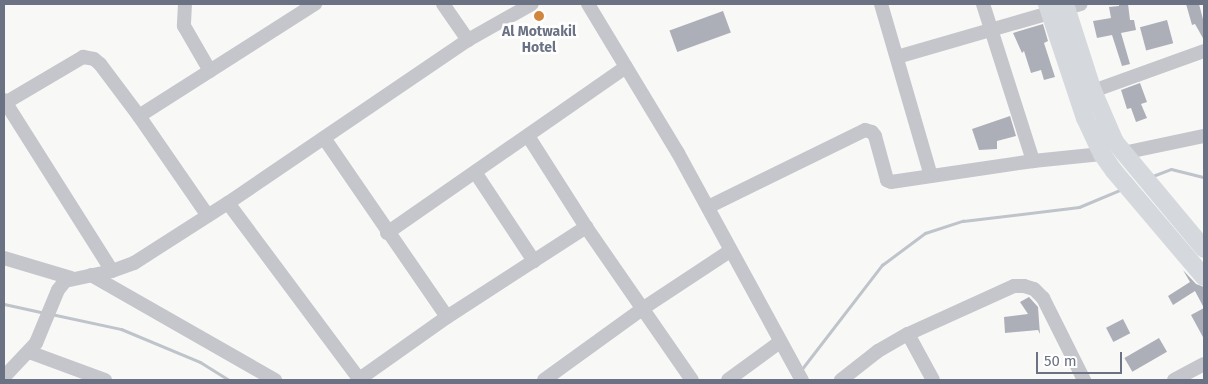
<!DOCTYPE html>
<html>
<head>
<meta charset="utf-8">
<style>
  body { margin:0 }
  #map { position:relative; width:1208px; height:384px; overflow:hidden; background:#f8f8f6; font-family:"Fira Sans",sans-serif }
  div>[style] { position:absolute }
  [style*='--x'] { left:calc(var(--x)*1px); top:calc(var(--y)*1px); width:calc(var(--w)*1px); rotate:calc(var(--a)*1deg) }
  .stream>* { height:3px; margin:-1.5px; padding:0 1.5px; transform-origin:1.5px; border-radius:1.5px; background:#bfc4cb }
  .building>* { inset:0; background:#adafb8; transform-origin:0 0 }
  .minor>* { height:14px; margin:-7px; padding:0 7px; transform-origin:7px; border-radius:7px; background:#c5c6cb }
  .major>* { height:18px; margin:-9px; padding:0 9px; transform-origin:9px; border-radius:9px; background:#d5d8dc }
  .dots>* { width:14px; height:14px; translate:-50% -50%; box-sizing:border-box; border:2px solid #fff; border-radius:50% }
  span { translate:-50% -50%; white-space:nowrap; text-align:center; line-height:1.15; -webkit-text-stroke:5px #fff; paint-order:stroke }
  .poi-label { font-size:14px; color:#6b7284; font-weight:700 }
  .frame { position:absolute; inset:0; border:5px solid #6b7284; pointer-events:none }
  .scale { position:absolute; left:1036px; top:352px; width:86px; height:22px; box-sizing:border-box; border:2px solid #6b7284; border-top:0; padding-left:6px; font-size:15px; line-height:18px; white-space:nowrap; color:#6b7284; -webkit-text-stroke:4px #fff; paint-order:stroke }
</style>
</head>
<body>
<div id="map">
  <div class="stream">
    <i style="--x:1150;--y:177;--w:22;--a:-21"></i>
    <i style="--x:1171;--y:169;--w:34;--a:14"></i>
    <i style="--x:4;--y:304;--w:42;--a:12.4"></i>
    <i style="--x:51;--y:314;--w:72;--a:12.1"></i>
    <i style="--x:121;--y:329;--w:86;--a:22.7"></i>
    <i style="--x:200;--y:362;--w:34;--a:32"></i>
    <i style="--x:801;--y:370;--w:133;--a:-52.4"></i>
    <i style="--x:882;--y:265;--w:54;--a:-36.7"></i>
    <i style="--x:925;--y:233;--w:40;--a:-18"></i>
    <i style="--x:963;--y:221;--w:117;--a:-6.9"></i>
    <i style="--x:1079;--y:207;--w:47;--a:-22.7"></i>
  </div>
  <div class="building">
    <i style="clip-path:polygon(1119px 4px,1128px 4px,1130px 20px,1134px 20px,1136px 30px,1121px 33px,1130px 64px,1122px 66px,1112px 35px,1097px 38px,1093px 21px,1111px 18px,1109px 7px,1119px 6px)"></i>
    <i style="clip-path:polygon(1186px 4px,1199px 4px,1204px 23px,1204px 40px,1195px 24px,1192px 25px)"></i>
    <i style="left:723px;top:11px;width:23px;height:57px;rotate:70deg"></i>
    <i style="left:1167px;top:20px;width:24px;height:28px;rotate:75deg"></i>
    <i style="clip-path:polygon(1043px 24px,1048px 41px,1044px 43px,1055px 77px,1044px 80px,1041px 70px,1031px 73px,1024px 51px,1022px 53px,1013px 33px)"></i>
    <i style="clip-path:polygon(1140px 83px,1147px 102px,1141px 104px,1147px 118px,1136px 122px,1131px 108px,1127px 109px,1121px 90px)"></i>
    <i style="clip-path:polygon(1010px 116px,1016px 136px,997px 141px,997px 149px,979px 150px,972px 129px)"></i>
    <i style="clip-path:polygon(1183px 270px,1196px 284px,1204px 287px,1204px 339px,1191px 315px,1204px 308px,1195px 291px,1173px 305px,1168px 296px,1190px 282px)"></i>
    <i style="clip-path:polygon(1029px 297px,1038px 307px,1040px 334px,1038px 330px,1005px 333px,1004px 317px,1028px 314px,1020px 302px)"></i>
    <i style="left:1123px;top:319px;width:16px;height:19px;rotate:63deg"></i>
    <i style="left:1159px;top:338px;width:16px;height:40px;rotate:60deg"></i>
  </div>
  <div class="minor">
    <i style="--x:185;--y:4;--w:22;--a:93"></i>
    <i style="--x:184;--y:26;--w:52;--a:60"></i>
    <i style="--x:443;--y:4;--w:44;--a:55.2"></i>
    <i style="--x:588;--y:4;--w:174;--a:58.9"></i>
    <i style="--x:678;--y:153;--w:259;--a:61.4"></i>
    <i style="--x:881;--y:4;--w:179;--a:73.8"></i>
    <i style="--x:983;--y:4;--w:165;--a:72.3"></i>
    <i style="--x:897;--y:57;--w:191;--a:-16.1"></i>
    <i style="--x:1093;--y:91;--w:118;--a:-19.8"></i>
    <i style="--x:4;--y:100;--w:202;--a:57.7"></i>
    <i style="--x:5;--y:103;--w:91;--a:-30.5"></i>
    <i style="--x:83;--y:57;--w:11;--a:10"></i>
    <i style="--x:94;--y:59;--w:8;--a:40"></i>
    <i style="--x:100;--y:64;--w:65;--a:53.1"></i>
    <i style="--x:139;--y:116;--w:121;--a:55.4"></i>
    <i style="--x:139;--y:116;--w:209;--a:-32.5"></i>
    <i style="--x:528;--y:136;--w:108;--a:57.5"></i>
    <i style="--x:586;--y:227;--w:186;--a:55.3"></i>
    <i style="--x:324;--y:138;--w:217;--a:55.5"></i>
    <i style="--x:1123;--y:153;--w:83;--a:-11.9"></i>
    <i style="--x:475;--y:172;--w:107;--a:56.5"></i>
    <i style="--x:228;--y:203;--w:219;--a:53.3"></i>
    <i style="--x:708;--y:207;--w:175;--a:-26.1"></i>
    <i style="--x:865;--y:130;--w:7;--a:16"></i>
    <i style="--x:872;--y:132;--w:5;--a:53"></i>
    <i style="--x:875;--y:136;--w:46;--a:74.7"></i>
    <i style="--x:887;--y:180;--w:4;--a:27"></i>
    <i style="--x:891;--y:182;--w:144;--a:-8.4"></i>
    <i style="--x:1033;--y:161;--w:69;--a:-5.8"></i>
    <i style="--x:387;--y:233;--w:291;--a:-34.8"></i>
    <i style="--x:4;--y:258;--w:70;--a:16.6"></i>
    <i style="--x:91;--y:275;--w:212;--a:29.7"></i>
    <i style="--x:908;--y:334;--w:52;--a:61.5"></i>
    <i style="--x:29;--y:352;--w:81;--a:20.2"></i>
    <i style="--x:4;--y:377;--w:47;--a:-46.7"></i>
    <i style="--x:36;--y:343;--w:57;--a:-67.5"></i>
    <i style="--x:58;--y:290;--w:11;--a:-52"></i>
    <i style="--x:65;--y:281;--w:48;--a:-12"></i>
    <i style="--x:112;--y:271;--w:23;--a:-20"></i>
    <i style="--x:134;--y:263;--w:112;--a:-32.6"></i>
    <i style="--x:228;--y:203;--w:290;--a:-34.2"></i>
    <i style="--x:468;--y:40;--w:73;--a:-29.4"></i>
    <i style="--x:358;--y:380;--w:109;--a:-35.3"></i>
    <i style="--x:447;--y:317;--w:166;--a:-32.9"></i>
    <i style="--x:544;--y:380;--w:121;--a:-35.9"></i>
    <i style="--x:642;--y:309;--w:105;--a:-33.4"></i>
    <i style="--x:728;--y:380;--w:64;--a:-36.2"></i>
    <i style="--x:841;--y:380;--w:47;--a:-38.1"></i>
    <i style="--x:878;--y:351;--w:34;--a:-30"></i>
    <i style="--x:908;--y:334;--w:116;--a:-24.4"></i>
    <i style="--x:1014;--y:286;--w:10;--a:0"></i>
    <i style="--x:1024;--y:286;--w:10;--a:17"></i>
    <i style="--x:1034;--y:289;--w:13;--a:45"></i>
    <i style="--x:1043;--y:298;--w:92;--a:63.4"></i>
    <i style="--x:1174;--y:380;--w:34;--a:-28"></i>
  </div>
  <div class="major">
    <i style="--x:1047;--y:4;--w:120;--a:71.6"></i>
    <i style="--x:1085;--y:118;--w:40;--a:65"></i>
    <i style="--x:1102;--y:154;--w:21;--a:55"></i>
    <i style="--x:1114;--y:171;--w:139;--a:49.7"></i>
    <i style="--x:1065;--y:4;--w:91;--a:72.2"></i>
    <i style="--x:1093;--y:91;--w:56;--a:66.7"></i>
    <i style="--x:1115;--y:142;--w:139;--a:50.2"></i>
  </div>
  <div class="dots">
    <i style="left:539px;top:16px;background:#d1863d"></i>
  </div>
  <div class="poi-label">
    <span style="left:539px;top:40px">Al Motwakil<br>Hotel</span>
  </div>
  <div class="frame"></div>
  <div class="scale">50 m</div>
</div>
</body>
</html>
